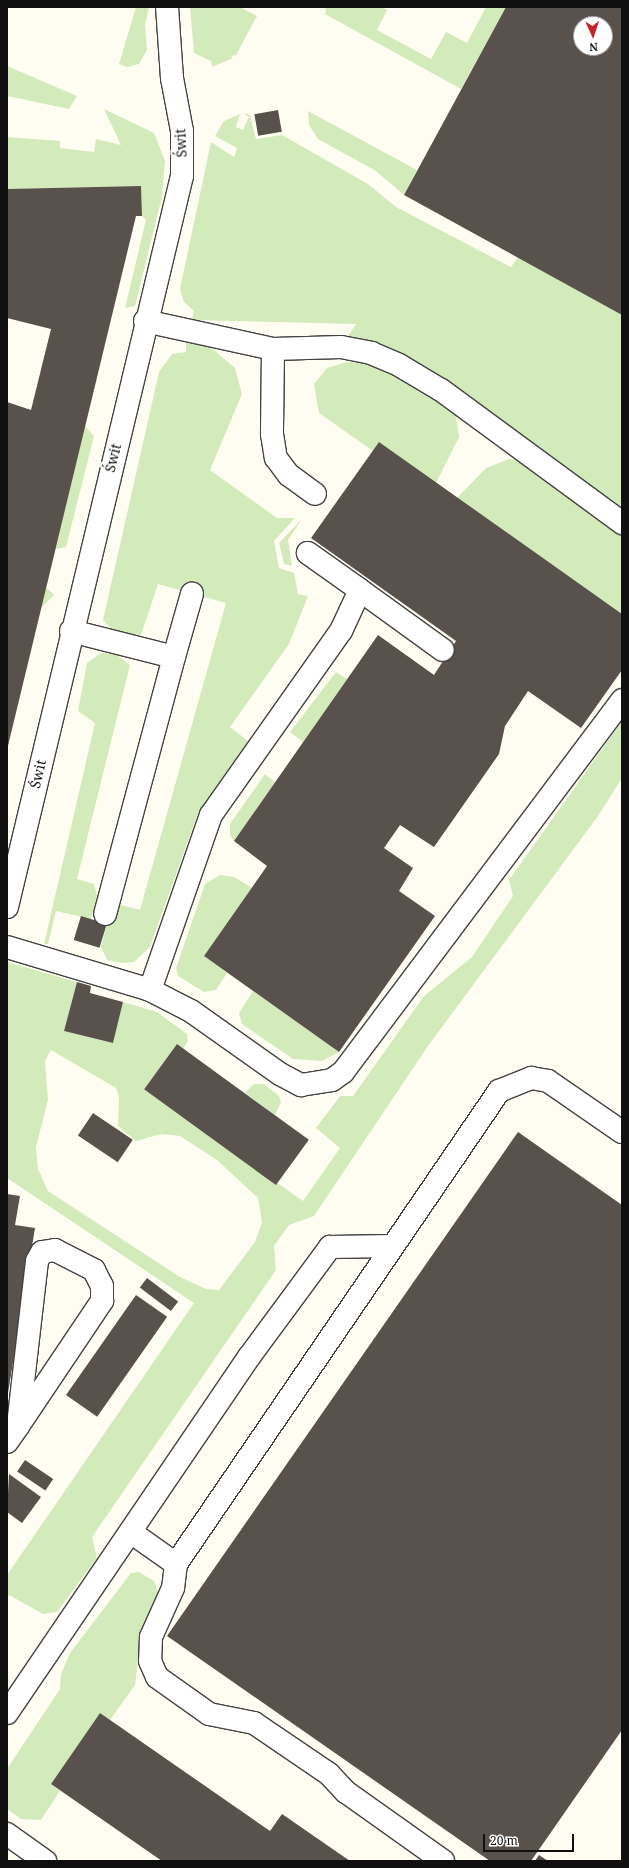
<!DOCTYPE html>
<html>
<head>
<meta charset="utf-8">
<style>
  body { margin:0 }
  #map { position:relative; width:629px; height:1868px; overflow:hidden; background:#fffdf2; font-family:"Noto Serif",serif }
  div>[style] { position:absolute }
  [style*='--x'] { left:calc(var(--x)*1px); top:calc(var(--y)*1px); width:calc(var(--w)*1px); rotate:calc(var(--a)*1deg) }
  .green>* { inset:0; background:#d3ebba; transform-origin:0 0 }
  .building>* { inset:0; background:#59514c; transform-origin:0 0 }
  .roads { filter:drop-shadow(1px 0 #434343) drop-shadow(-1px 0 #434343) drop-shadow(0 1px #434343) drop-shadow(0 -1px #434343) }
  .minor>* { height:22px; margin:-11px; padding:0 11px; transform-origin:11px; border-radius:11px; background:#fff }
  span { translate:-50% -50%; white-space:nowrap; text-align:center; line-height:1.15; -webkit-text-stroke:4px #fff; paint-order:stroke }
  .street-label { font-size:14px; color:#101010 }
  .frame { position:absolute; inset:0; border:8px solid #101010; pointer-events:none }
  .north { position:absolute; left:573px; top:16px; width:40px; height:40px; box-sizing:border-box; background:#fff; border:1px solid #9f9f9f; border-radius:50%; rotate:177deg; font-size:11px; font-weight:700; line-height:16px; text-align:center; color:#101010 }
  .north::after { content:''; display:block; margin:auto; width:14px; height:18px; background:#c4232a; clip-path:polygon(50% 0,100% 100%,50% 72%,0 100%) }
  .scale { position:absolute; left:483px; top:1834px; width:91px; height:18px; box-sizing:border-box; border:2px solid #101010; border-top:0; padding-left:5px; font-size:12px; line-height:14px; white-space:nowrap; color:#101010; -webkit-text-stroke:3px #fff; paint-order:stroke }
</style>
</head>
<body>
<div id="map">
  <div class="green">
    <i style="clip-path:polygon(136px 7px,149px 7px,145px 25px,147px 50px,139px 64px,127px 67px,119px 64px)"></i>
    <i style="clip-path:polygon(190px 7px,240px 7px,257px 16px,236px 55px,231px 56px,233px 58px,212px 67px,211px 61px,194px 53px)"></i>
    <i style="clip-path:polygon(326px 7px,382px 7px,387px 10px,377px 30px,431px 59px,446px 32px,467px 43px,486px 7px,506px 7px,461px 89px,325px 14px)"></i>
    <i style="clip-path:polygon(7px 66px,77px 96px,69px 109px,7px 96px)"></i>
    <i style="clip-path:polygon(104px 109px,154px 133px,165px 161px,162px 197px,135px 306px,125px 308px,146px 220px,142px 216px,141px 186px,7px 189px,7px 137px,60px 141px,60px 148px,94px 152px,96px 139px,121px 145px)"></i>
    <i style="clip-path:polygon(308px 111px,417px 170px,404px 195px,376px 171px,318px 139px,309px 125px)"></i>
    <i style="clip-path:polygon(243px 113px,250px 115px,256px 139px,282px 135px,368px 184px,396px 207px,511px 267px,518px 257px,622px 315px,622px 510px,346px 339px,356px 324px,192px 320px,194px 311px,184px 302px,180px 289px,211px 142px,234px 157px,237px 148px,215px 136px,224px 121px,240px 114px,236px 127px,243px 130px,249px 117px)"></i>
    <i style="clip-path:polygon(186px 343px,209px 346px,235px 368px,242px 394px,210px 470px,277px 518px,295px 518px,274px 541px,279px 568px,294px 573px,298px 594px,308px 596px,289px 644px,230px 727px,248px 741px,198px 813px,150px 947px,134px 962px,122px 963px,107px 960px,101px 947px,107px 924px,118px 904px,140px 910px,226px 603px,158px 584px,141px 635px,113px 631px,103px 620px,159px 372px,172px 354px,186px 352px)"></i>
    <i style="clip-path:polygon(347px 362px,367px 363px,394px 374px,429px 393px,456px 416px,459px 437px,436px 483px,379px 442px,373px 451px,319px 413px,314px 384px,327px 368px)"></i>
    <i style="clip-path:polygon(85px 426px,94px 436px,66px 547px,56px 549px)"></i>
    <i style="clip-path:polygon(509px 459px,519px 460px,622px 536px,621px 613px,457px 498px,486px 468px)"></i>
    <i style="clip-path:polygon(302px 519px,288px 540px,292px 566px,284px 564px,279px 543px)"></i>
    <i style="left:47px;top:588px;width:10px;height:137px;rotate:45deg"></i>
    <i style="clip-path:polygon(101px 653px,117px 655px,130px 665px,77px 879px,94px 884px,97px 896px,91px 919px,56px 911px,48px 944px,44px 944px,95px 723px,78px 711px,87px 663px)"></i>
    <i style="clip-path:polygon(336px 672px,347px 679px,303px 742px,290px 732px)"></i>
    <i style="clip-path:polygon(evenodd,622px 721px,622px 778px,598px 816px,428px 1046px,314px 1216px,289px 1225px,274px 1246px,276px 1270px,92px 1537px,97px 1558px,57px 1612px,43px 1614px,9px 1595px,7px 1597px,7px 1575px,194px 1303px,7px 1178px,7px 962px,77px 982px,64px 1031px,113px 1043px,123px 1002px,157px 1012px,187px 1034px,188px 1041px,183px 1049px,177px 1044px,144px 1089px,303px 1201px,340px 1148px,316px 1128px,340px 1096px,353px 1096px,424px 996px,472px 957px,513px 896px,509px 880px,622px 721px,51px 1050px,116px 1088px,119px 1097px,118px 1126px,136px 1141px,161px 1134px,180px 1136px,217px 1160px,258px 1198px,262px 1222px,255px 1242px,219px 1290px,206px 1289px,180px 1277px,48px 1191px,38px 1169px,36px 1147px,48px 1100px,45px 1061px,51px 1050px)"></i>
    <i style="clip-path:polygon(265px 774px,275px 782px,234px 841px,230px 835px,230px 824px)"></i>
    <i style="clip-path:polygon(220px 875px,234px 877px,252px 888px,204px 956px,227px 973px,216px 990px,204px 992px,178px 976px,176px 968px,205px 884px)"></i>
    <i style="clip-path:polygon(253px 991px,339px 1052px,322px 1061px,293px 1059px,242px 1024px,239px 1013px)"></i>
    <i style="clip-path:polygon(254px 1084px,264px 1084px,279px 1096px,281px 1102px,275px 1115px,245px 1093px)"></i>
    <i style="clip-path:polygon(139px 1572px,154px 1581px,158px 1592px,157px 1606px,141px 1636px,135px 1685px,110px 1720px,100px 1713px,51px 1784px,60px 1791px,41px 1820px,21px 1819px,7px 1809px,7px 1769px,60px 1689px,61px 1674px,70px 1653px,131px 1573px)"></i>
  </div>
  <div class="building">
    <i style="clip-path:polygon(evenodd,506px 7px,622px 7px,622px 315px,404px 195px,506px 7px,581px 24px,605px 24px,605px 48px,581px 48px,581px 24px)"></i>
    <i style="left:278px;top:110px;width:22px;height:24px;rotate:80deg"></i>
    <i style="clip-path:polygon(141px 186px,142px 216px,136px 216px,7px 750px,7px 402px,31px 410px,51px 329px,7px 318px,7px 189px)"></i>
    <i style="clip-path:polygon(379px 442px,622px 614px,622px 670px,581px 728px,528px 691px,505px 726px,499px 754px,434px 847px,400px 825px,384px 848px,413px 868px,399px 891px,435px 916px,339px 1052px,204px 956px,267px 866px,234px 841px,378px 635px,434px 675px,456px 641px,311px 538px)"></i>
    <i style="left:81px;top:916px;width:27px;height:25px;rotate:17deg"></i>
    <i style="clip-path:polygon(77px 982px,91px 986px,90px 993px,123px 1002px,113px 1043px,64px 1031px)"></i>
    <i style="left:177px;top:1044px;width:163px;height:56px;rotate:36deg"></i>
    <i style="left:93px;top:1113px;width:48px;height:27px;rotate:34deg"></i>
    <i style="clip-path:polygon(518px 1132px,622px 1205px,622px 1730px,531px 1861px,490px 1861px,167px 1636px)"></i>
    <i style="clip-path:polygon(7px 1194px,20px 1196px,15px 1225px,35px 1228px,8px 1393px)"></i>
    <i style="left:147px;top:1278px;width:39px;height:12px;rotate:37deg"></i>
    <i style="left:136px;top:1295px;width:38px;height:122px;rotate:35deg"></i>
    <i style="left:25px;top:1460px;width:34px;height:14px;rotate:34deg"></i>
    <i style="clip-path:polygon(9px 1474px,41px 1497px,22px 1523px,7px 1512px)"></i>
    <i style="clip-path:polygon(100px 1713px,270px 1831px,282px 1814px,350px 1861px,162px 1861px,51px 1784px)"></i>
    <i style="clip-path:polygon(539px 1855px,548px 1861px,535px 1861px)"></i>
  </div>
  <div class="roads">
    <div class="minor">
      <i style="--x:145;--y:321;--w:131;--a:12.3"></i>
      <i style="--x:273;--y:349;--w:68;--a:-1.7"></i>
      <i style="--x:341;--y:347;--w:31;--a:11"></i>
      <i style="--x:371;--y:353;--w:30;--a:23"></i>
      <i style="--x:399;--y:365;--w:49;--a:30.8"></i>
      <i style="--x:441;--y:390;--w:225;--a:36.3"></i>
      <i style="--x:273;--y:349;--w:85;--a:90.7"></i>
      <i style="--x:272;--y:434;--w:24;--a:81"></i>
      <i style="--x:276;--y:458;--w:21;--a:53"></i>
      <i style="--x:289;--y:475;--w:32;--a:36"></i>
      <i style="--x:360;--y:590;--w:102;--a:35.9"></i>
      <i style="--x:71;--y:631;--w:106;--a:14.2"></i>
      <i style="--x:174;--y:657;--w:266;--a:105"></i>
      <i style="--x:174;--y:657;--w:66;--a:-74.1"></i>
      <i style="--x:7;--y:907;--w:752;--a:-76.54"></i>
      <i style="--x:182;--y:176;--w:45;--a:-90"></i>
      <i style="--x:182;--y:131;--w:54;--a:-100.7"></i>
      <i style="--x:172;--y:78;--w:71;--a:-94"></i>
      <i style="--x:7;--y:947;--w:149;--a:16.7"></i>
      <i style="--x:150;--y:990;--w:46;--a:27.1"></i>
      <i style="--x:191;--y:1011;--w:109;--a:35.3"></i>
      <i style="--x:280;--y:1074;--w:24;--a:28"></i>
      <i style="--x:301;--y:1085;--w:31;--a:-9"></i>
      <i style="--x:332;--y:1080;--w:14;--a:-36"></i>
      <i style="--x:343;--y:1072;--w:465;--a:-53.1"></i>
      <i style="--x:150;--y:990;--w:185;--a:-70.8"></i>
      <i style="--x:211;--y:815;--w:225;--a:-54.8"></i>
      <i style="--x:341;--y:631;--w:45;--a:-65.1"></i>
      <i style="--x:360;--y:590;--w:64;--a:-144.6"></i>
      <i style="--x:7;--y:1442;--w:19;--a:-55"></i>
      <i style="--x:18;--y:1426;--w:151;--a:-56.1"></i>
      <i style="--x:102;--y:1301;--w:15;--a:-90"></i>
      <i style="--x:102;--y:1286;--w:18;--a:-117"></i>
      <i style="--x:94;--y:1270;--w:44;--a:-152.9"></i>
      <i style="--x:55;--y:1250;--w:13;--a:171"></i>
      <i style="--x:42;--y:1252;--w:10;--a:119"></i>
      <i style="--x:37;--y:1261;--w:166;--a:96.6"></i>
      <i style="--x:132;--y:1533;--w:54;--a:35.2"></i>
      <i style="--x:176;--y:1564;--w:24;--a:97"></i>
      <i style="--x:173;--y:1588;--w:54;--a:114.2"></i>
      <i style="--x:151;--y:1637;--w:24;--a:92"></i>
      <i style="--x:150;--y:1661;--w:17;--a:66"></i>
      <i style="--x:157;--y:1677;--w:64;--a:35.4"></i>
      <i style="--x:209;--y:1714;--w:46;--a:11.3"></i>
      <i style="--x:254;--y:1723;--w:91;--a:34.2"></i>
      <i style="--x:329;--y:1774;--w:25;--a:47"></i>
      <i style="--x:346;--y:1792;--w:119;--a:35.4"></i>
      <i style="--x:176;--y:1564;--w:573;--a:-55.67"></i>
      <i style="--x:499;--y:1091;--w:35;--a:-22"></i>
      <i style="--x:531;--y:1078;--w:17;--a:10"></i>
      <i style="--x:548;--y:1081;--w:90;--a:34.6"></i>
      <i style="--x:7;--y:1713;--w:430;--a:-55.8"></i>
      <i style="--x:249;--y:1357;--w:137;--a:-53.6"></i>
      <i style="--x:330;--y:1247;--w:63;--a:-0.9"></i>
      <i style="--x:7;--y:1834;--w:47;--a:35.4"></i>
    </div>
  </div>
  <div class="street-label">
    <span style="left:181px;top:143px;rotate:-93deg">Świt</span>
    <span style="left:113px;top:458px;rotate:-76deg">Świt</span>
    <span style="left:38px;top:774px;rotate:-77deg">Świt</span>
  </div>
  <div class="frame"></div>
  <div class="north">N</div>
  <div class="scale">20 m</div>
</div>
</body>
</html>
